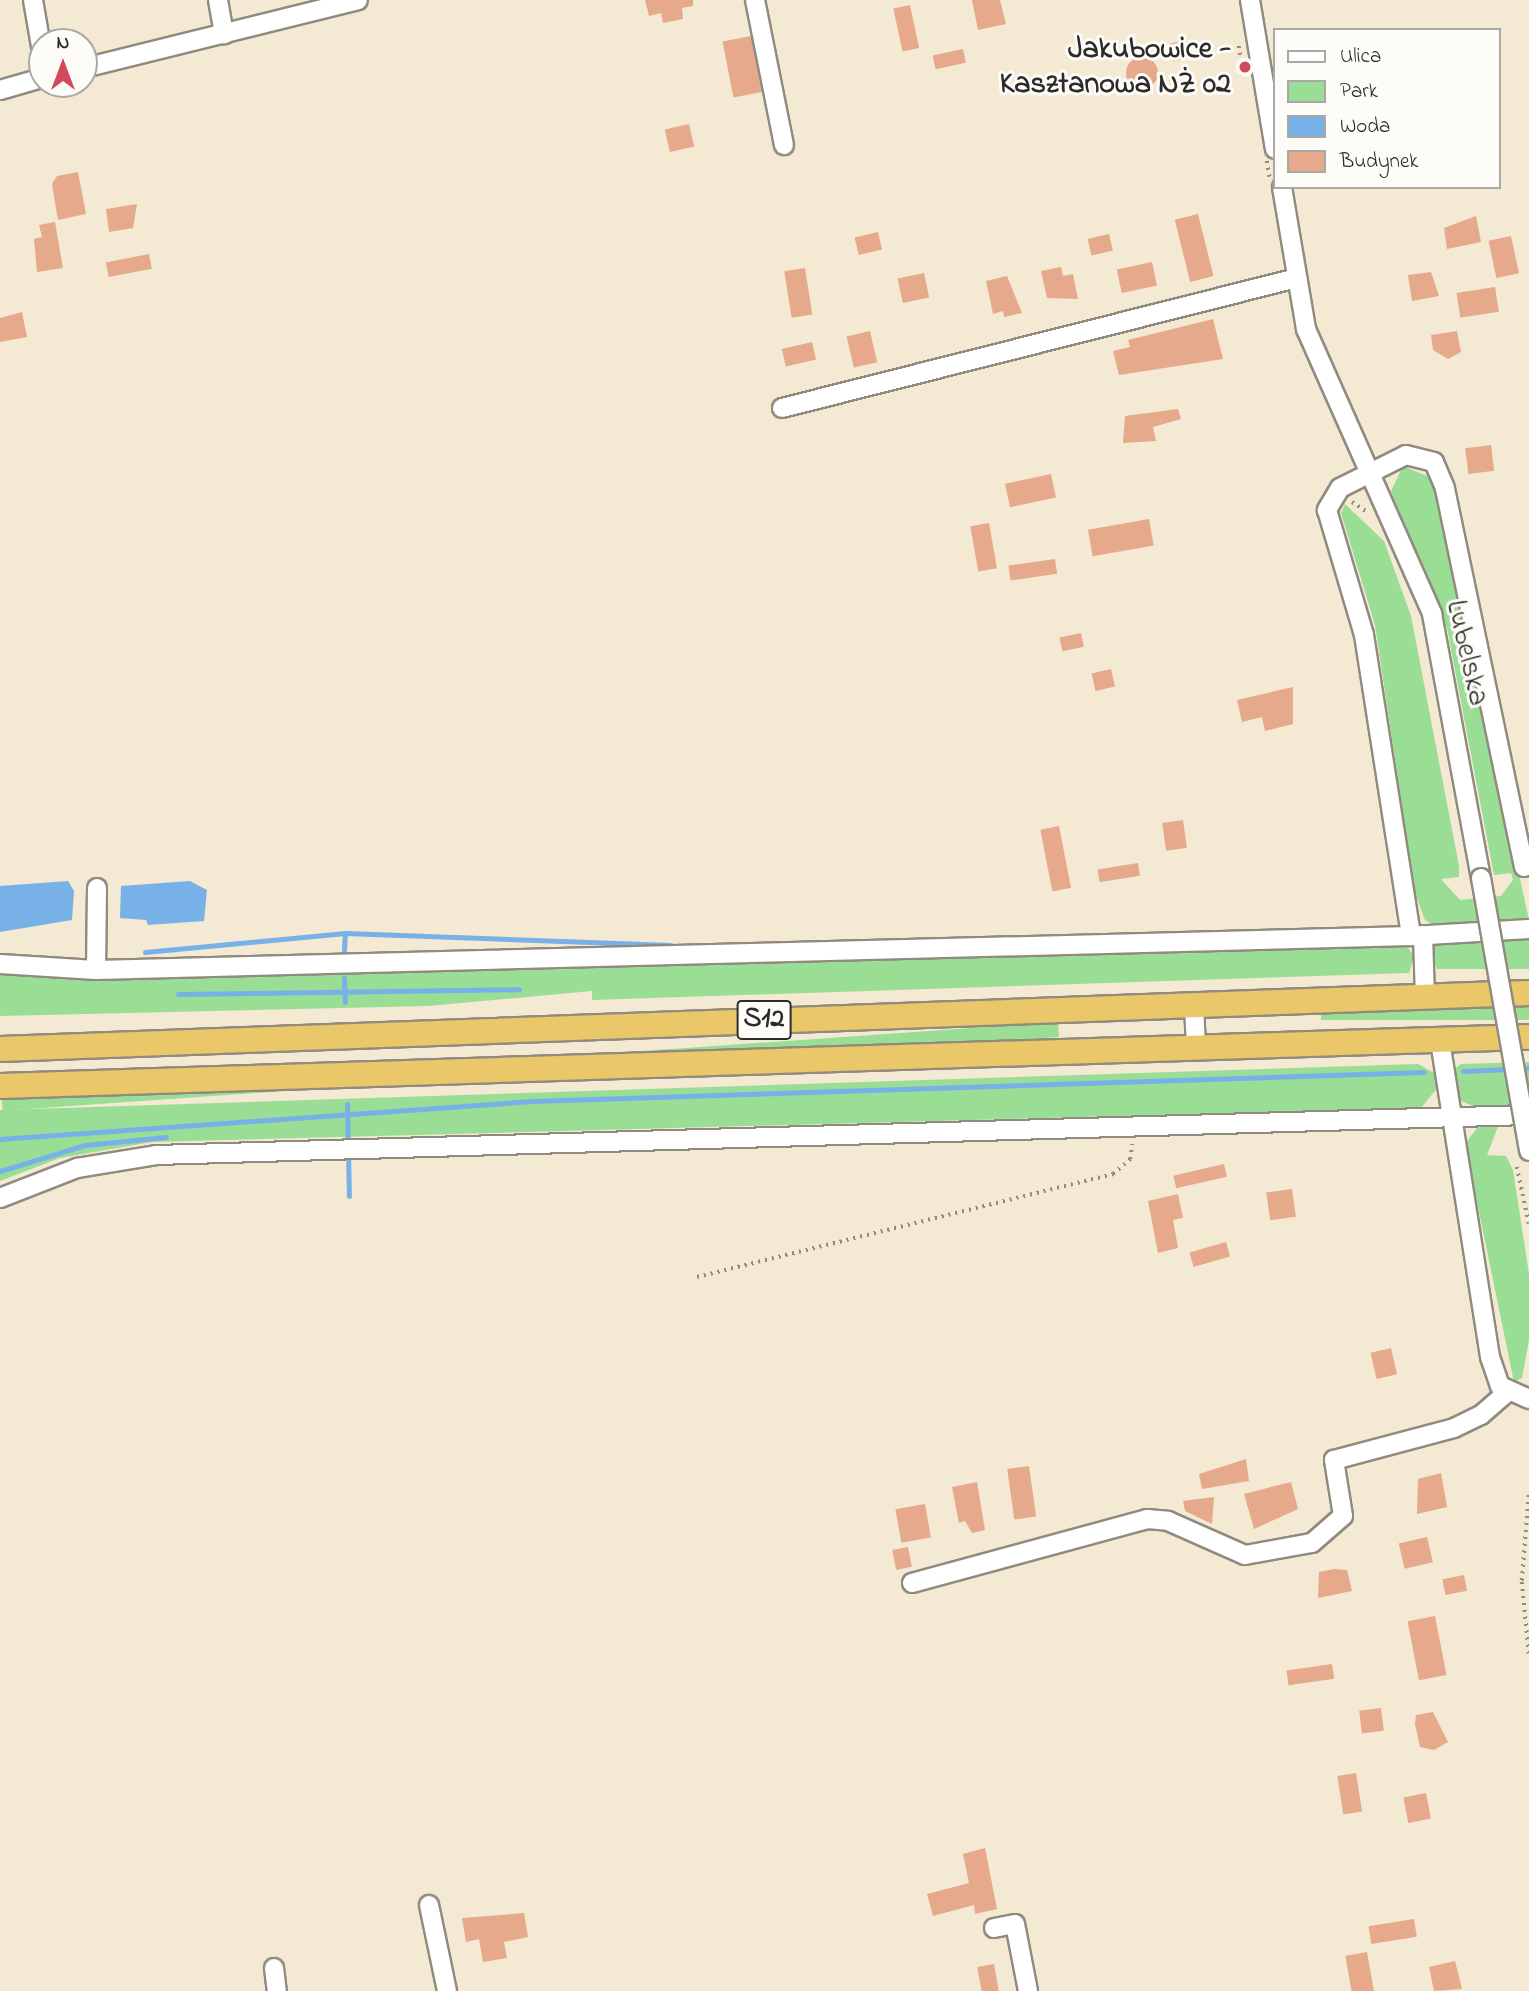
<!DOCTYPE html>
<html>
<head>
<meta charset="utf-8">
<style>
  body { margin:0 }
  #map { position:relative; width:1529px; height:1991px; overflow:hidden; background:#f4e9d3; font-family:"Indie Flower",sans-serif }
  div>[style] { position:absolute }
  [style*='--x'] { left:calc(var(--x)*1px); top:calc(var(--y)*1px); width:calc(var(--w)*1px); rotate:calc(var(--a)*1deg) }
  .green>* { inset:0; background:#9add95; transform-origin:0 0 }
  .water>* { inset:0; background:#78b1e8 }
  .stream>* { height:5px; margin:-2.5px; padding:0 2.5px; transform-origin:2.5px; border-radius:2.5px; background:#78b1e8 }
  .building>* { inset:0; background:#e6a98b; transform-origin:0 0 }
  .round { border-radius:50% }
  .path>* { height:3.5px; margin-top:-1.75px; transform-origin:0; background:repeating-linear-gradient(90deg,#908a7f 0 2px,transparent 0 7px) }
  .roads { filter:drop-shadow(2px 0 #908a7f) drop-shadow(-2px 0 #908a7f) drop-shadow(0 2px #908a7f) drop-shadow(0 -2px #908a7f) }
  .minor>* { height:18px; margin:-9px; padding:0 9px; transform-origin:9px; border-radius:9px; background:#fff }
  .highway>* { height:24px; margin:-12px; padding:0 12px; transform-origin:12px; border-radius:12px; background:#eac769 }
  .bridges { filter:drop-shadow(2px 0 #908a7f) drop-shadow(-2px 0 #908a7f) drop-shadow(0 2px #908a7f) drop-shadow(0 -2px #908a7f) }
  .minor-bridge>* { height:18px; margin:-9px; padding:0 9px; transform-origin:9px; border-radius:9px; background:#fff }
  .dots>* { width:19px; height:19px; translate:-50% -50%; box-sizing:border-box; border:4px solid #fdfcf7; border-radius:50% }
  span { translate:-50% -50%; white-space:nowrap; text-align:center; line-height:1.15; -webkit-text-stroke:6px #fdfcf7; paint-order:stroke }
  .shield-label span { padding:2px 5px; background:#fdfcf7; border:2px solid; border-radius:5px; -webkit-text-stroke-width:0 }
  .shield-label { font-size:28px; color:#2b2b2b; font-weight:700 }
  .poi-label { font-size:30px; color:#2b2b2b; font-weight:700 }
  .right { translate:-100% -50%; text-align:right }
  .street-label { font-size:30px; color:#2b2b2b }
  .legend { position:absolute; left:1273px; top:28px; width:228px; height:161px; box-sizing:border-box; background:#fdfcf7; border:2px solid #a9a8a5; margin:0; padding:9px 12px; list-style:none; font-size:21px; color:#2b2b2b }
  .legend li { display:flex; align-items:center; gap:14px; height:35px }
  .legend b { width:35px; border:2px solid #a9a8a5 }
  .north { position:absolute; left:28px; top:28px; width:70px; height:70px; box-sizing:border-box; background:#fdfcf7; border:2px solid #a9a8a5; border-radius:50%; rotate:0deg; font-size:19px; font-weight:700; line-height:28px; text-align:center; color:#2b2b2b }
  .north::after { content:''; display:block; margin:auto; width:24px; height:32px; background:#d1495b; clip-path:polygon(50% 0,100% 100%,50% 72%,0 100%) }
</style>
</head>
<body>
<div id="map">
  <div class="green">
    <i style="clip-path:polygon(1403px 466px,1432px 478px,1529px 920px,1434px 925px,1425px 920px,1415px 893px,1375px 625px,1341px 513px,1345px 504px,1384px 541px,1411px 616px,1459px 866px,1459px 877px,1441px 879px,1460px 900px,1501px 896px,1513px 880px,1511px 873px,1494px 875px,1447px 628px,1391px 491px)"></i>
    <i style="clip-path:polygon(1529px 938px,1529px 969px,1437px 969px,1431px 958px,1434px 946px,1446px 941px)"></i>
    <i style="clip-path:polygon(1406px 944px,1414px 957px,1409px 973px,592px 1000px,592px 991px,427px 1006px,0 1016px,0 970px,138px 978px)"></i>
    <i style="left:1529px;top:1007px;width:13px;height:208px;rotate:90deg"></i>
    <i style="left:1058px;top:1022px;width:15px;height:1059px;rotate:86deg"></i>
    <i style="clip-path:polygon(1529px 1062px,1529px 1107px,1475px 1107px,1457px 1099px,1454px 1069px,1461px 1064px)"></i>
    <i style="clip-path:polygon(1418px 1064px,1436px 1074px,1438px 1087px,1421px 1108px,152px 1142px,60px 1158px,0 1181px,0 1110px)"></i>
    <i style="clip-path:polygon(1499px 1124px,1487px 1155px,1506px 1156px,1513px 1170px,1529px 1274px,1529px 1340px,1522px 1378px,1514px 1382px,1465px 1144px,1477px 1128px)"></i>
  </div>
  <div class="water">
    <i style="clip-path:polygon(68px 881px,74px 891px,72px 920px,0 932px,0 886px)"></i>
    <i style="clip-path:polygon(190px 881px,207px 890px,204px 921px,148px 925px,146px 920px,120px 918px,121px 886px)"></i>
  </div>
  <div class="stream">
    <i style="--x:344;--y:950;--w:17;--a:-87"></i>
    <i style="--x:145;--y:952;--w:201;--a:-5.4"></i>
    <i style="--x:345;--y:933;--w:326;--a:2.1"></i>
    <i style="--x:344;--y:978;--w:24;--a:88"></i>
    <i style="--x:178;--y:994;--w:341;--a:-0.8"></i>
    <i style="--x:1463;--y:1071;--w:66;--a:-2.6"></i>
    <i style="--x:347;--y:1104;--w:92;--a:88.8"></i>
    <i style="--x:0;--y:1139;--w:534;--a:-4.08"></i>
    <i style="--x:533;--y:1101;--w:891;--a:-1.86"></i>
    <i style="--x:0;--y:1171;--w:89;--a:-17"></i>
    <i style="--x:85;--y:1145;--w:81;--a:-5.6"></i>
  </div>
  <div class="building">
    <i style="clip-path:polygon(645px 0,693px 0,693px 6px,682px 8px,683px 19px,663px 23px,661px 13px,649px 16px)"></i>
    <i style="clip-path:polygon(972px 0,1000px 0,1006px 24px,978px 30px)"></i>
    <i style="left:910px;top:5px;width:44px;height:17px;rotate:78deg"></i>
    <i style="left:751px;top:36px;width:57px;height:29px;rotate:79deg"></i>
    <i style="left:1186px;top:40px;width:18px;height:17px;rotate:77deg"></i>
    <i style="left:963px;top:49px;width:14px;height:31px;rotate:78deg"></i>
    <i class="round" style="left:1126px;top:57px;width:32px;height:32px"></i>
    <i style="left:689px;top:124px;width:23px;height:25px;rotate:77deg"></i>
    <i style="clip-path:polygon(78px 172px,86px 214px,58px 220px,52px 184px,57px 176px)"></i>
    <i style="clip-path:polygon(137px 204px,133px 228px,109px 232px,106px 209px)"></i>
    <i style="left:1198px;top:214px;width:64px;height:24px;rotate:76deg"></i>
    <i style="clip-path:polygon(1476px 216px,1481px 242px,1447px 249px,1444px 228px)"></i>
    <i style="clip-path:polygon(55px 222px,63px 268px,37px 272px,34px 239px,42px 237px,39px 225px)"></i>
    <i style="left:878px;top:232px;width:18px;height:24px;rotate:77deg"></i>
    <i style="left:1109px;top:234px;width:17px;height:22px;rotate:77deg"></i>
    <i style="left:1511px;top:236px;width:38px;height:23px;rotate:78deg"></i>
    <i style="left:149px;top:254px;width:15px;height:44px;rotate:79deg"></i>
    <i style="left:1152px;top:262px;width:24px;height:36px;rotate:78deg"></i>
    <i style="clip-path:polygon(1061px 267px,1063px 276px,1073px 274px,1078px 299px,1047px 298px,1041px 271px)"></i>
    <i style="left:805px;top:268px;width:47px;height:21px;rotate:81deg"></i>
    <i style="clip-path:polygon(1431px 272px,1439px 296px,1412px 301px,1408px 275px)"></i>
    <i style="left:924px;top:273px;width:25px;height:27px;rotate:78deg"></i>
    <i style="clip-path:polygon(1007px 276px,1022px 313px,1004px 317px,1003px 311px,993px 314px,986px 281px)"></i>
    <i style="left:1495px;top:287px;width:25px;height:39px;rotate:81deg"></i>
    <i style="clip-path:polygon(22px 312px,27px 337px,0 342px,0 318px)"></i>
    <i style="clip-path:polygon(1213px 319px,1223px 359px,1119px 375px,1113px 351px,1130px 347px,1128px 340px)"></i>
    <i style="left:870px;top:331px;width:32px;height:24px;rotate:77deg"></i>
    <i style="clip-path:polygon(1457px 331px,1461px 352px,1448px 359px,1433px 350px,1431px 335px)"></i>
    <i style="left:812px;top:342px;width:18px;height:31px;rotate:77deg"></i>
    <i style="clip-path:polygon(1178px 409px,1181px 419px,1153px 427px,1156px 441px,1123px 443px,1125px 416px)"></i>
    <i style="left:1491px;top:445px;width:26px;height:26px;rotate:83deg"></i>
    <i style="left:1051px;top:474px;width:24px;height:47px;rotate:78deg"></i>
    <i style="left:1149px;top:519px;width:27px;height:62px;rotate:80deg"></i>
    <i style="left:989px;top:523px;width:46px;height:19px;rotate:80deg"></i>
    <i style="left:1055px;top:559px;width:15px;height:47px;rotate:82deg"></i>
    <i style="left:1081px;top:633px;width:14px;height:22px;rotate:78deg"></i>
    <i style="left:1111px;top:669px;width:18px;height:20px;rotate:77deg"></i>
    <i style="clip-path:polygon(1293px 687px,1293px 724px,1265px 731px,1262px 717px,1242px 722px,1237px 700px)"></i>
    <i style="left:1183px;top:820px;width:28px;height:21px;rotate:82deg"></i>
    <i style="left:1059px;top:826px;width:63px;height:19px;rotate:79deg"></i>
    <i style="left:1138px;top:863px;width:13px;height:41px;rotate:81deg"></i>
    <i style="left:1224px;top:1164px;width:13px;height:52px;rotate:77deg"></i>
    <i style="left:1292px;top:1189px;width:28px;height:26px;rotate:82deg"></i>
    <i style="clip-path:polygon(1178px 1194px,1183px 1218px,1173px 1220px,1178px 1248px,1158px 1253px,1148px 1201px)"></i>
    <i style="left:1226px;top:1242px;width:15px;height:38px;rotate:74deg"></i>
    <i style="left:1391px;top:1348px;width:27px;height:21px;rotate:77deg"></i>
    <i style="clip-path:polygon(1246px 1459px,1249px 1481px,1202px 1489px,1199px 1474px)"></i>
    <i style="left:1029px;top:1466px;width:51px;height:22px;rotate:82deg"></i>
    <i style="clip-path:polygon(1441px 1473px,1447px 1507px,1417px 1514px,1418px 1479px)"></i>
    <i style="clip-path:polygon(977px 1482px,985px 1530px,972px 1533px,965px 1521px,959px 1523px,952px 1487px)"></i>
    <i style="clip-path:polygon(1291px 1482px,1298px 1509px,1254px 1529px,1244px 1494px)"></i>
    <i style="clip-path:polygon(1214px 1497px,1212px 1524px,1185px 1511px,1183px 1501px)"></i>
    <i style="left:925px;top:1504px;width:34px;height:30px;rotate:80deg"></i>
    <i style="left:1427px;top:1537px;width:26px;height:29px;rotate:77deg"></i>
    <i style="left:908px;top:1547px;width:20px;height:16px;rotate:79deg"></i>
    <i style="clip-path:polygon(1334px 1569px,1347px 1570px,1352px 1591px,1318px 1598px,1319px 1572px)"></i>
    <i style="left:1464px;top:1575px;width:16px;height:22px;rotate:79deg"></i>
    <i style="left:1435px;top:1616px;width:60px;height:28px;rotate:79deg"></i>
    <i style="left:1332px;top:1664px;width:15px;height:46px;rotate:82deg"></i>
    <i style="left:1381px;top:1708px;width:23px;height:22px;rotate:83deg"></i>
    <i style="clip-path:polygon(1433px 1712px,1448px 1742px,1434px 1750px,1420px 1747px,1415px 1724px,1416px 1715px)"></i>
    <i style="left:1356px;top:1773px;width:39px;height:19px;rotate:81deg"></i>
    <i style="left:1426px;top:1793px;width:26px;height:23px;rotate:79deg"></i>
    <i style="clip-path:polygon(985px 1848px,997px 1909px,975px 1914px,974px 1905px,933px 1916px,927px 1894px,969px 1883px,963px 1854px)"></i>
    <i style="clip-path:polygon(524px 1913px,528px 1937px,504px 1942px,507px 1958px,483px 1962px,479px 1939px,466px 1942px,462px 1918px)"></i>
    <i style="left:1414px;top:1919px;width:18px;height:46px;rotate:81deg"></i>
    <i style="left:1367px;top:1952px;width:40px;height:22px;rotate:80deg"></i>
    <i style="clip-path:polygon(1455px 1961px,1462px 1989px,1434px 1991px,1429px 1967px)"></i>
    <i style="left:994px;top:1964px;width:27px;height:17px;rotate:80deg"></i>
  </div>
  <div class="path">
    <i style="--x:1239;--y:46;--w:34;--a:82"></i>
    <i style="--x:1267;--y:161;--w:17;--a:80"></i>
    <i style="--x:1352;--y:502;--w:17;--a:33"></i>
    <i style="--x:1517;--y:1167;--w:58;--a:78.1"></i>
    <i style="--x:697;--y:1277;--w:429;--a:-13.9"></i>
    <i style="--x:1113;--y:1174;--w:23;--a:-41"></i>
    <i style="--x:1130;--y:1159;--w:15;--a:-82"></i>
    <i style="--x:1529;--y:1495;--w:87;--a:94.6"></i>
    <i style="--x:1522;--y:1582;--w:72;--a:84.4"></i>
  </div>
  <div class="roads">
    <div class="minor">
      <i style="--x:33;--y:0;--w:53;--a:80.2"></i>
      <i style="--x:218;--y:0;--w:35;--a:80"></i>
      <i style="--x:755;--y:0;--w:148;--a:78.7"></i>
      <i style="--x:1250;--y:0;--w:151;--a:80.5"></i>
      <i style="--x:84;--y:68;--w:282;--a:-13.9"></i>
      <i style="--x:0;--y:90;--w:44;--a:-15.9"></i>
      <i style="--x:1282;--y:187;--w:144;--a:80.4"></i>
      <i style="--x:1306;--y:329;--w:312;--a:66.1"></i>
      <i style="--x:1432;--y:614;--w:269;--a:79.5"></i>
      <i style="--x:782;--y:408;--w:531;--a:-14.17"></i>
      <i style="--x:1524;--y:867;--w:387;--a:-101.8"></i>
      <i style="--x:1445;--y:488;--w:28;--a:-113"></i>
      <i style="--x:1434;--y:462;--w:29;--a:-166"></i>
      <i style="--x:1406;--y:455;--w:74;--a:153.4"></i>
      <i style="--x:1340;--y:488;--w:26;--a:121"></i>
      <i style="--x:1327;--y:510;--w:130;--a:73.5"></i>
      <i style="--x:1364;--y:635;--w:305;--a:81.1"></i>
      <i style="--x:1411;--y:936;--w:118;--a:-3.4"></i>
      <i style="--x:1423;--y:935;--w:63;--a:88.2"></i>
      <i style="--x:0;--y:964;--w:96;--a:3.6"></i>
      <i style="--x:96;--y:970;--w:1315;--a:-1.48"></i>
      <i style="--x:96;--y:970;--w:82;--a:-89.3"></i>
      <i style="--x:1194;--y:1005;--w:42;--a:87.3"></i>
      <i style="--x:1440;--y:1041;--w:320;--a:81"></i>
      <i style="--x:1490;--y:1357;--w:31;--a:71"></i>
      <i style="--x:1500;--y:1386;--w:32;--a:24"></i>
      <i style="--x:0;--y:1198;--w:83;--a:-21.3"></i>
      <i style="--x:77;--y:1168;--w:80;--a:-9.3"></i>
      <i style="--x:156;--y:1155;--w:1374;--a:-1.67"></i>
      <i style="--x:912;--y:1583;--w:244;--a:-15.2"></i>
      <i style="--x:1147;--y:1519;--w:21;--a:5"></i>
      <i style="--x:1168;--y:1521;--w:84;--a:23.8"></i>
      <i style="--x:1245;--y:1555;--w:68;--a:-10.2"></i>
      <i style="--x:1312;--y:1543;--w:41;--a:-41.1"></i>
      <i style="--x:1343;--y:1516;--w:57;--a:-99.1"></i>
      <i style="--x:1334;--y:1460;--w:124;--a:-14.9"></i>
      <i style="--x:1454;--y:1428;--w:30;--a:-26"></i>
      <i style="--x:1481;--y:1415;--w:35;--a:-41"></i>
      <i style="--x:429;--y:1905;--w:88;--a:78.2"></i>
      <i style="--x:994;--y:1928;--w:21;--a:-11"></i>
      <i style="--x:1015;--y:1924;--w:68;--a:79"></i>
      <i style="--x:274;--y:1968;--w:23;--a:83"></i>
    </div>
    <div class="highway">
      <i style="--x:0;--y:1049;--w:1530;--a:-2.1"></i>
      <i style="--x:0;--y:1086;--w:1530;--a:-1.84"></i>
    </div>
  </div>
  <div class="bridges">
    <div class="minor-bridge">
      <i style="--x:1481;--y:878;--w:277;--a:80"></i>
    </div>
  </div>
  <div class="dots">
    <i style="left:1245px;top:67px;background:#d1495b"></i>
  </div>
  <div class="shield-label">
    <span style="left:764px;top:1020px">S12</span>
  </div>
  <div class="poi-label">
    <span class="right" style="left:1231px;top:67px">Jakubowice -<br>Kasztanowa NŻ 02</span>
  </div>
  <div class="street-label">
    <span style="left:1466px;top:653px;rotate:77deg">Lubelska</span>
  </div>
  <ul class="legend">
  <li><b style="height:9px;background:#fff"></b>Ulica</li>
  <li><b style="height:19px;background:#9add95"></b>Park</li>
  <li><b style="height:19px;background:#78b1e8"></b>Woda</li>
  <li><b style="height:19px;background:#e6a98b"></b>Budynek</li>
  </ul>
  <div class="north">N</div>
</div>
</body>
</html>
